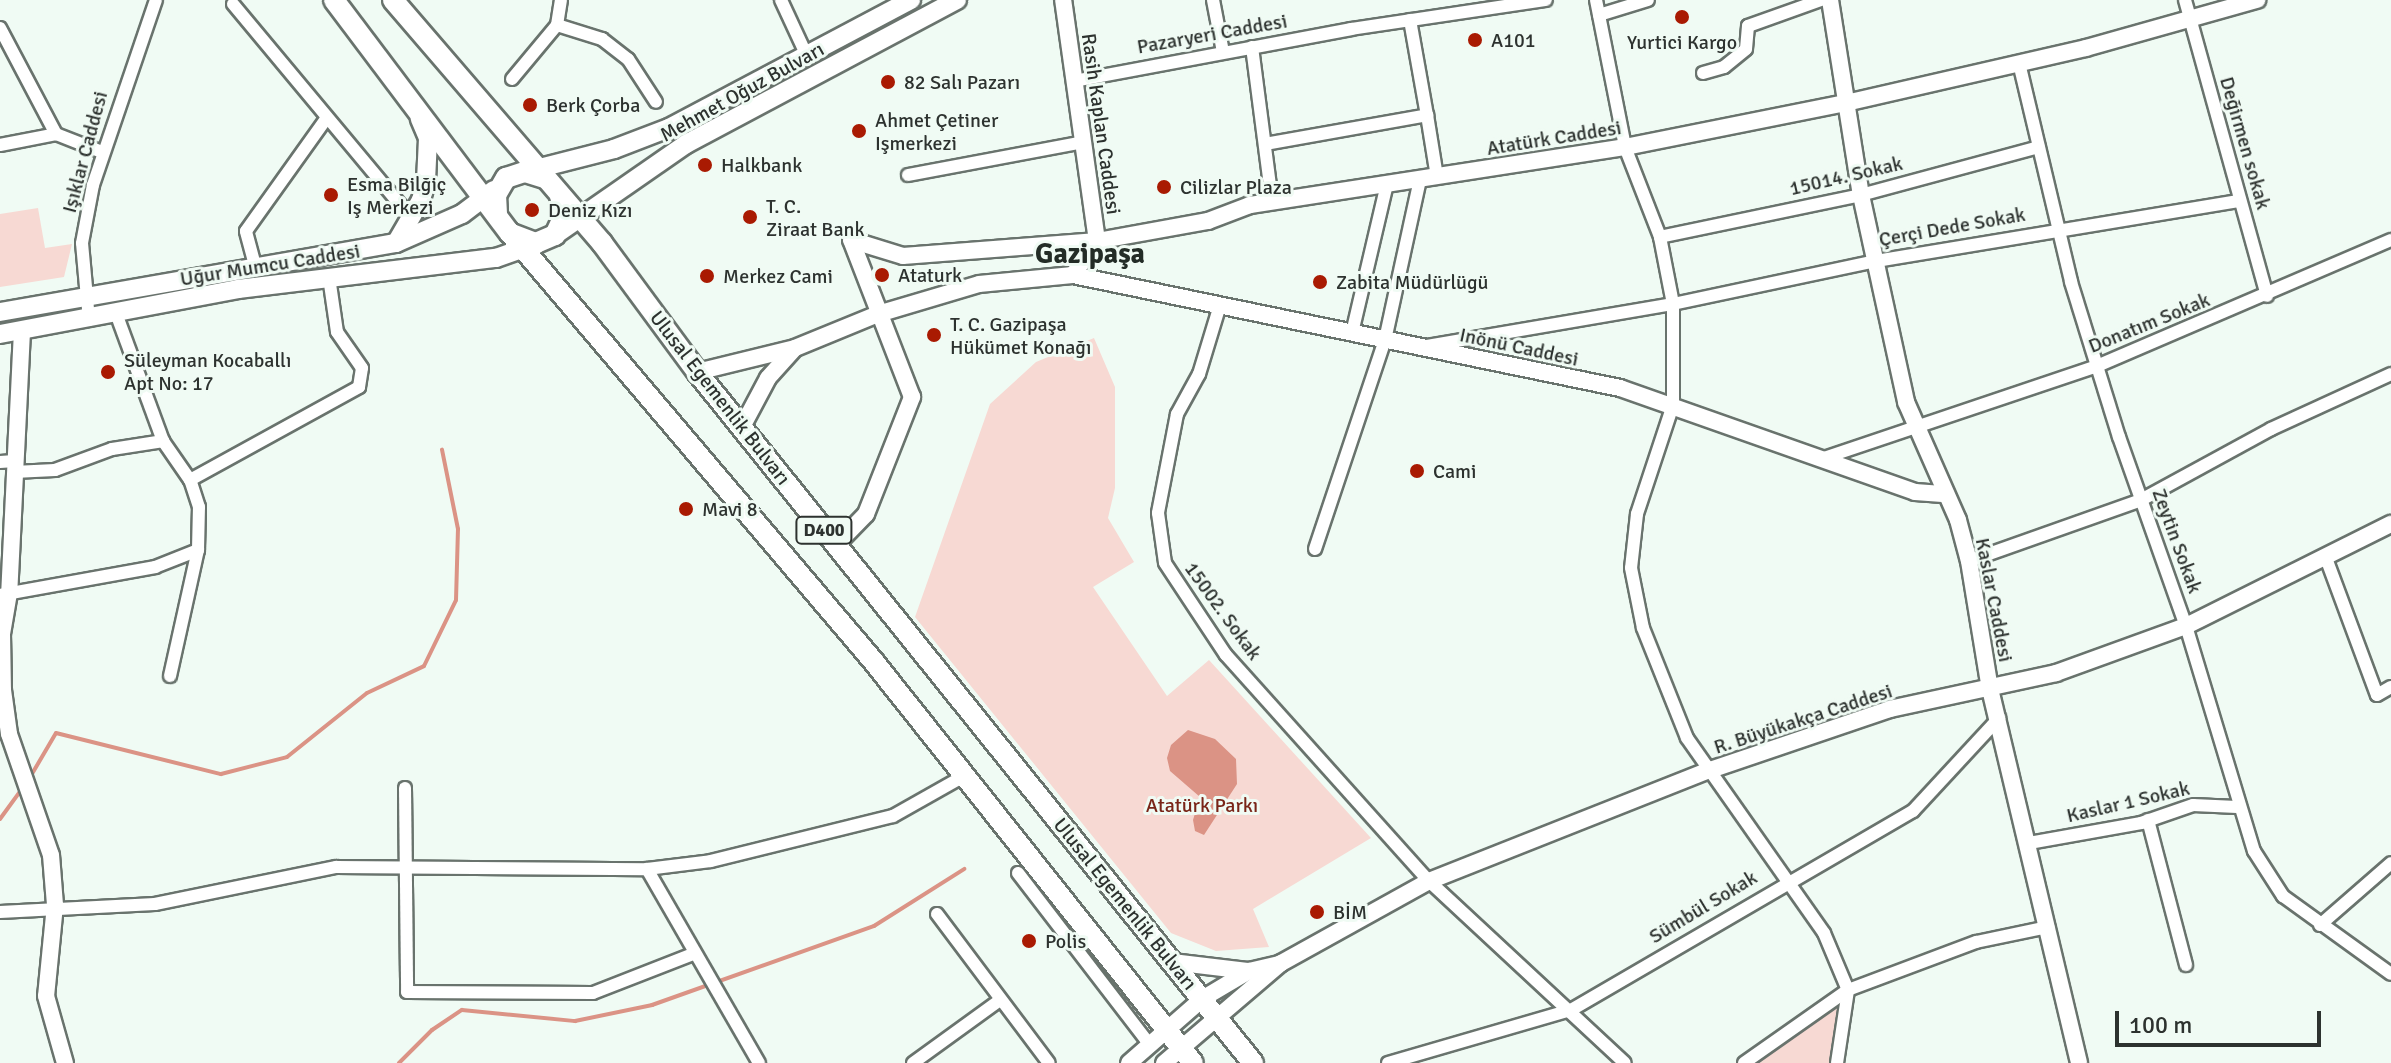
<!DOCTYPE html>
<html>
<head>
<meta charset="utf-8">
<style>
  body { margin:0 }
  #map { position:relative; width:2391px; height:1063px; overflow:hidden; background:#f0fbf4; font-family:Signika,sans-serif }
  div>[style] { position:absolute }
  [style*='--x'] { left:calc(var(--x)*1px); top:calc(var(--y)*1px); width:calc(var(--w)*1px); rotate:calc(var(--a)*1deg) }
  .green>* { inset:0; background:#f7d9d3 }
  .water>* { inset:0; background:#db9385 }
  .stream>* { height:4px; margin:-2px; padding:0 2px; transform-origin:2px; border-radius:2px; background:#db9385 }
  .roads { filter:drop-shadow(2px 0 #69736d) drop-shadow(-2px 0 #69736d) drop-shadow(0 2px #69736d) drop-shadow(0 -2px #69736d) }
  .minor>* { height:12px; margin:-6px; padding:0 6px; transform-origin:6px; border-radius:6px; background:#fff }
  .tertiary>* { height:16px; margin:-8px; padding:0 8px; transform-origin:8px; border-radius:8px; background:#fff }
  .secondary>* { height:18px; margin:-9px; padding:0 9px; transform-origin:9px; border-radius:9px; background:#fff }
  .trunk>* { height:20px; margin:-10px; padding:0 10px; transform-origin:10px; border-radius:10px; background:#fff }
  .dots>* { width:22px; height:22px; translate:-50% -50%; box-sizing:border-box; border:4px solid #f0fbf4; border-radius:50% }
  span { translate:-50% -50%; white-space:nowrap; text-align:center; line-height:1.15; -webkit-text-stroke:6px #f0fbf4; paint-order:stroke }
  .shield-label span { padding:2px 6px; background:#f0fbf4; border:2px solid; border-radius:6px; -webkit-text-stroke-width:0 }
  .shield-label { font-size:18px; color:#2d322f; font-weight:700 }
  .street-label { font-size:20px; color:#2d322f }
  .poi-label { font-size:20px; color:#2d322f }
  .left { translate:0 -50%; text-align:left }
  .park-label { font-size:20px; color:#792518 }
  .district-label { font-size:28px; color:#232c26; font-weight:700 }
  .scale { position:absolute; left:2115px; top:1011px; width:206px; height:36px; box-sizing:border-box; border:4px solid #2d322f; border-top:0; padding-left:10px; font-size:24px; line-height:28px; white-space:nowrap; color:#2d322f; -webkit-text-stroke:6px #f0fbf4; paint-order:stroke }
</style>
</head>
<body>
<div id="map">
  <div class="green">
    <i style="clip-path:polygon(38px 208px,45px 248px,72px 244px,64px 277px,0 287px,0 214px)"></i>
    <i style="clip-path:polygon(1094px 338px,1115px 387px,1115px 488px,1108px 518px,1134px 562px,1093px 587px,1167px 696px,1209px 660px,1371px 838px,1253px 909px,1269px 947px,1216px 951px,1171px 933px,915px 617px,990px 404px,1036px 362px)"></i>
    <i style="clip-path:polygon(1848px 990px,1837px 1063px,1744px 1063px)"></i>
  </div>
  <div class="water">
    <i style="clip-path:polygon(1188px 730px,1215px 739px,1236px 759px,1237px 784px,1204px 835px,1195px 831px,1193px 820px,1200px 797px,1170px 771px,1167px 758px,1171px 745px)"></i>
  </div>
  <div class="stream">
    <i style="--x:29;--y:779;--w:53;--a:-59.6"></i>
    <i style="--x:56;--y:733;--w:170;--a:14"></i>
    <i style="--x:221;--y:774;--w:68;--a:-14.4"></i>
    <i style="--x:287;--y:757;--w:102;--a:-38.7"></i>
    <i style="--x:367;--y:693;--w:63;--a:-25.3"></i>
    <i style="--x:424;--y:666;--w:73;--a:-64.1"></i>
    <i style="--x:456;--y:600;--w:71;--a:-88.4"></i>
    <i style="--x:458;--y:529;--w:81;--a:-101.4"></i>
    <i style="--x:0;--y:819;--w:37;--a:-54"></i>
    <i style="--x:399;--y:1063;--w:47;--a:-45"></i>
    <i style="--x:432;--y:1030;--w:36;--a:-34"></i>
    <i style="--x:462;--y:1010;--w:114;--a:5.6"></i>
    <i style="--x:575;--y:1021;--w:79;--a:-11.7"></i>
    <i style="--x:652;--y:1005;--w:236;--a:-19.6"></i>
    <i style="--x:874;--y:926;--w:107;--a:-32.3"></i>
  </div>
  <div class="roads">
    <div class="minor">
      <i style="--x:781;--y:0;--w:62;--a:65.1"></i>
      <i style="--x:1213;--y:0;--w:53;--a:79.1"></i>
      <i style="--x:1596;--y:0;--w:150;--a:78.8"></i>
      <i style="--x:1625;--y:147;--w:97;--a:68.7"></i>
      <i style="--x:1660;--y:237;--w:68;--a:79"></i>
      <i style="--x:1673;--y:304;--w:101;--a:90"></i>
      <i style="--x:1673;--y:405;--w:115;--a:108.3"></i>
      <i style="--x:1637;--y:514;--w:54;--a:96.3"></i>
      <i style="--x:1631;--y:568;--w:61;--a:78.7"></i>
      <i style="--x:1643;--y:628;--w:118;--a:68.2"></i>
      <i style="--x:1687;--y:738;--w:238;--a:54.9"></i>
      <i style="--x:1824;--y:933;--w:62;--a:67.2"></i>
      <i style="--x:1848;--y:990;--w:137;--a:-20.6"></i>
      <i style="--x:1976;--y:942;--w:74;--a:-11.8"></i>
      <i style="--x:2185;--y:0;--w:307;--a:74.5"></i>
      <i style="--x:233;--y:4;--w:280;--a:50.2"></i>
      <i style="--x:1599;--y:15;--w:51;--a:-17"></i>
      <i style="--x:1410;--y:20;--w:97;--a:79.9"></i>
      <i style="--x:557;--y:25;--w:47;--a:17.3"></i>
      <i style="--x:602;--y:39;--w:33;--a:38"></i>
      <i style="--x:628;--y:59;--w:51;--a:56.9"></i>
      <i style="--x:0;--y:28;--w:120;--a:62.2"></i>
      <i style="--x:56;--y:134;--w:49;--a:21.4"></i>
      <i style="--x:1252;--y:47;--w:155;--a:82.6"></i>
      <i style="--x:2019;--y:63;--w:225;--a:76.6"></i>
      <i style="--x:2071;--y:282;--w:162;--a:72.8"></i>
      <i style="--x:2119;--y:437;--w:201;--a:70.5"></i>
      <i style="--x:2186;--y:626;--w:235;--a:73.2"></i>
      <i style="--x:2254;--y:851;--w:54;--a:57.2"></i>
      <i style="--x:2283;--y:896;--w:133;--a:35.8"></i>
      <i style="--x:1703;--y:73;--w:22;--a:-16"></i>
      <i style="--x:1724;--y:67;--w:28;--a:-39"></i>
      <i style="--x:1746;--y:49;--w:23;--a:-85"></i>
      <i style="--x:1748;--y:26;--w:77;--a:-19.6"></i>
      <i style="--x:512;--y:79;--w:70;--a:-50.2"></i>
      <i style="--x:557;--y:25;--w:25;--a:-81"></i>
      <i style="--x:1074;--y:81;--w:282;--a:-10.6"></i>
      <i style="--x:1351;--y:29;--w:197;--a:-8.5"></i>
      <i style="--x:1265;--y:144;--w:165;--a:-10.1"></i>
      <i style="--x:1427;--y:115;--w:63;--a:80.8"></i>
      <i style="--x:0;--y:145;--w:57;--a:-11.1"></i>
      <i style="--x:908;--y:175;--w:179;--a:-10.6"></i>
      <i style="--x:1660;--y:237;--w:205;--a:-11.8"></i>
      <i style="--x:1861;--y:195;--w:184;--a:-15.1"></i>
      <i style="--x:256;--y:269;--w:39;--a:-105"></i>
      <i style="--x:246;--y:231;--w:138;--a:-54.5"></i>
      <i style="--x:1220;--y:305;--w:72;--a:106.9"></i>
      <i style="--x:1199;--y:374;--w:46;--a:118.8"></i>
      <i style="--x:1177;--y:414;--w:101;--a:100.9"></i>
      <i style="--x:1158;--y:513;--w:50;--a:82"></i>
      <i style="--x:1165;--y:563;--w:110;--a:56.5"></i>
      <i style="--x:1226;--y:655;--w:304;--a:48.1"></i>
      <i style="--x:1429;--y:881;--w:267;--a:42.9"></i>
      <i style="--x:89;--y:320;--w:77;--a:-95.2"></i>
      <i style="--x:82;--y:243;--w:59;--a:-79.3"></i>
      <i style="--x:93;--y:185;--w:195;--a:-71.2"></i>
      <i style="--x:1352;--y:333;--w:153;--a:-76.8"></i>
      <i style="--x:1427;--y:346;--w:250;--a:-9.7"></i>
      <i style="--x:1673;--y:304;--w:208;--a:-12"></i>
      <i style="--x:1876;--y:261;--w:369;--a:-9.4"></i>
      <i style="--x:1821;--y:459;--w:291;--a:-18.6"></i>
      <i style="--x:2097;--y:366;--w:320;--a:-23.2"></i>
      <i style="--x:0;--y:462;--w:15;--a:-4"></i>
      <i style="--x:14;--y:472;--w:41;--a:-2.8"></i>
      <i style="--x:55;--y:470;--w:61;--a:-20.2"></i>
      <i style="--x:112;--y:449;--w:52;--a:-8.9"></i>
      <i style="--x:190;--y:480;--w:193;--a:-28.8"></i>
      <i style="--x:359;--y:387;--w:19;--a:-81"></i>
      <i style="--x:362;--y:368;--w:44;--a:-124.8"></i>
      <i style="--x:337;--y:332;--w:56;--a:-98.3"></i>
      <i style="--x:1315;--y:549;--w:220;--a:-71.5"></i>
      <i style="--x:1385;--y:340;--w:164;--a:-77.7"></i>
      <i style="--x:2326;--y:558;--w:146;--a:69.6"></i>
      <i style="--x:2377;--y:695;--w:16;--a:-30"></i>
      <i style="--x:1969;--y:561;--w:182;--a:-19.5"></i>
      <i style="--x:2141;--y:500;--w:148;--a:-28.6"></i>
      <i style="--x:2271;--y:429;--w:132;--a:-24.6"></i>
      <i style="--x:0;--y:595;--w:158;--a:-10.2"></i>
      <i style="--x:155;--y:567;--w:46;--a:-21.6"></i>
      <i style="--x:198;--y:550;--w:43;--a:-88.7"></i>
      <i style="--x:199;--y:507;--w:28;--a:-108"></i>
      <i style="--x:190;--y:480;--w:47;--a:-124.7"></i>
      <i style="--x:163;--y:441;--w:133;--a:-110.2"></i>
      <i style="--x:170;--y:676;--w:129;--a:-77.5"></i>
      <i style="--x:405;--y:788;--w:204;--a:89.4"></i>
      <i style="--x:407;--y:992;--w:186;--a:0.3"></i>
      <i style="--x:593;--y:993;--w:107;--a:-21.3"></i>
      <i style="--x:2148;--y:820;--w:150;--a:75.3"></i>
      <i style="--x:2029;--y:843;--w:114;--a:-10.1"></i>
      <i style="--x:2141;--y:823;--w:55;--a:-19.1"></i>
      <i style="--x:2193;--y:805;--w:44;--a:2.6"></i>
      <i style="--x:647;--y:869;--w:224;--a:60"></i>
      <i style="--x:1018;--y:873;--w:217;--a:52.5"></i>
      <i style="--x:0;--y:912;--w:155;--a:-3"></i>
      <i style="--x:155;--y:904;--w:185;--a:-11.6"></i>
      <i style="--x:336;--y:867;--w:311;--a:0.4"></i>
      <i style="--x:647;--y:869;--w:64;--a:-7.1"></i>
      <i style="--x:711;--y:861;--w:187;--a:-13.9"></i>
      <i style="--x:893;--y:816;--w:81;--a:-29.4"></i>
      <i style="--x:937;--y:914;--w:186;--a:53.1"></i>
      <i style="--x:2320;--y:925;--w:94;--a:-41.1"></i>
      <i style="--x:913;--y:1063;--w:107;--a:-35.9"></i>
      <i style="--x:1388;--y:1063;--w:191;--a:-16.2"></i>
      <i style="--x:1571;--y:1010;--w:396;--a:-30.2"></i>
      <i style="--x:1913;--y:811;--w:127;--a:-47.2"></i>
      <i style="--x:1744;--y:1063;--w:127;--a:-35.1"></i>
      <i style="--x:1837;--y:1063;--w:74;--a:-81.4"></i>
    </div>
    <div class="tertiary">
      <i style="--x:1830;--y:0;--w:197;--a:81"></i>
      <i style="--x:1861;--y:195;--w:212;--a:77.7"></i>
      <i style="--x:1906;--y:402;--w:129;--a:66.2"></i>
      <i style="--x:1958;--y:520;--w:42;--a:75"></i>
      <i style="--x:1969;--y:561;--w:130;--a:80.7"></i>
      <i style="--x:1990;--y:689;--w:384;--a:76.6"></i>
      <i style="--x:851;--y:240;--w:54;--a:17.1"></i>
      <i style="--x:903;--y:256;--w:195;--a:-4.4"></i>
      <i style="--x:1097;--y:241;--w:113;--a:-10.2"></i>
      <i style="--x:1208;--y:221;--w:45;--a:-20.9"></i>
      <i style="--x:1250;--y:205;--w:379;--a:-8.8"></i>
      <i style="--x:1625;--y:147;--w:225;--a:-11.3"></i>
      <i style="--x:1846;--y:103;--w:246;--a:-12.9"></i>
      <i style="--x:2086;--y:48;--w:178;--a:-15.7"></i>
      <i style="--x:1073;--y:275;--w:559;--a:11.67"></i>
      <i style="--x:1620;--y:388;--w:313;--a:19.4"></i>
      <i style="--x:1915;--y:492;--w:31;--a:4"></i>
      <i style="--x:22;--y:331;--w:262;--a:92.8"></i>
      <i style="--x:9;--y:593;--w:42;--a:99.7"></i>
      <i style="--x:2;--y:634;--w:56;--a:89"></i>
      <i style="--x:3;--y:690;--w:44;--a:82.2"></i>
      <i style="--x:9;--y:734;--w:128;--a:70.9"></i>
      <i style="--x:51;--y:855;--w:50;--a:85.4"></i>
      <i style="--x:55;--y:905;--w:91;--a:95.6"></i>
      <i style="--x:46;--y:996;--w:70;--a:74.2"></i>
      <i style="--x:697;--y:372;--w:101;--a:-13.8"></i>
      <i style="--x:795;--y:348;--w:90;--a:-22.3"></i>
      <i style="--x:878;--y:314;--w:105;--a:-16.5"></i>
      <i style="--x:979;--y:284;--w:94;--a:-5.5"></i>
      <i style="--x:1073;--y:275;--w:42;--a:-54.8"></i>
      <i style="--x:1097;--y:241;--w:243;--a:-98"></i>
      <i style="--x:742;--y:427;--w:55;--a:-62"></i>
      <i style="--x:768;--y:378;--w:39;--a:-48"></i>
      <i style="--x:836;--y:545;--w:43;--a:-45.9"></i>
      <i style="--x:866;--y:514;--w:126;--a:-68.5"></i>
      <i style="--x:912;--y:397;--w:168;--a:-111.2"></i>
      <i style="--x:1172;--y:962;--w:76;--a:6.8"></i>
      <i style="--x:1129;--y:1063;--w:97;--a:-41.2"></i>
      <i style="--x:1202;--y:999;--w:55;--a:-30.8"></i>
      <i style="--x:1249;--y:971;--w:32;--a:-13"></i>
      <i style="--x:1164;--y:1063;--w:154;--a:-40.5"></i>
      <i style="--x:1281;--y:963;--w:169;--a:-29"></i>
      <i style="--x:1429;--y:881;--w:302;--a:-21.6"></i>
      <i style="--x:1710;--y:770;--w:190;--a:-18.7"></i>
      <i style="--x:1890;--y:709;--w:170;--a:-12.2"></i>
      <i style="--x:2056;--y:673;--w:138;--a:-19.9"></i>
      <i style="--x:2186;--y:626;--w:229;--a:-26.5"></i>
    </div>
    <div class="secondary">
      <i style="--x:528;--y:171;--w:89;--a:-14.3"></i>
      <i style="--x:614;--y:149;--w:59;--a:-20.9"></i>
      <i style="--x:669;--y:128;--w:274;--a:-27.9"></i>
      <i style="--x:555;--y:235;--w:160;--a:-34.8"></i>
      <i style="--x:686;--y:144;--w:307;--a:-28"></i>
      <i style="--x:396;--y:243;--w:50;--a:-59.8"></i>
      <i style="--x:421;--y:200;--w:20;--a:-75"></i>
      <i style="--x:426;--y:181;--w:43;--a:-87.3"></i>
      <i style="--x:428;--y:138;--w:21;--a:-113"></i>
      <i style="--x:0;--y:312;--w:402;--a:-9.9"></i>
      <i style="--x:396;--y:243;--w:72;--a:-23.7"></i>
      <i style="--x:462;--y:214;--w:40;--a:-37"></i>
      <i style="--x:0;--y:334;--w:242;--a:-10.7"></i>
      <i style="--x:238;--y:289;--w:260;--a:-6.9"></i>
      <i style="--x:496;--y:258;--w:42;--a:-19.3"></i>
    </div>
    <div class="trunk">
      <i style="--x:334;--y:0;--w:291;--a:53"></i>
      <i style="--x:509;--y:232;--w:564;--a:49.67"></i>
      <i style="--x:874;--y:662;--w:512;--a:51.5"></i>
      <i style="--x:393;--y:0;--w:321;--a:49.3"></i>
      <i style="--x:602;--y:243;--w:160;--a:53.6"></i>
      <i style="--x:697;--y:372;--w:887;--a:51.18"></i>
      <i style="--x:497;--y:214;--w:19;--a:-93"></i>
      <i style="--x:496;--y:195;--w:20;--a:-60"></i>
      <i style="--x:506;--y:178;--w:20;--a:-18"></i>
      <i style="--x:525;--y:172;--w:21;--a:17"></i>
      <i style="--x:512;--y:234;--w:26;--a:21"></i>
      <i style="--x:536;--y:243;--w:21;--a:-23"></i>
      <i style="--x:555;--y:235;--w:21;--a:-65"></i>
      <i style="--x:564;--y:216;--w:20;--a:-101"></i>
    </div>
  </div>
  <div class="dots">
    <i style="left:1682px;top:17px;background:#a91a02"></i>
    <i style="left:1475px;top:40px;background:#a91a02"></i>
    <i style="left:888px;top:82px;background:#a91a02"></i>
    <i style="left:530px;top:105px;background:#a91a02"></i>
    <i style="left:859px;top:131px;background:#a91a02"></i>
    <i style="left:705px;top:165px;background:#a91a02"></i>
    <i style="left:1164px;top:187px;background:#a91a02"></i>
    <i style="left:331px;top:195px;background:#a91a02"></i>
    <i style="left:532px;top:210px;background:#a91a02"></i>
    <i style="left:750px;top:217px;background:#a91a02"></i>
    <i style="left:882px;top:275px;background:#a91a02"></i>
    <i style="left:707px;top:276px;background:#a91a02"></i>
    <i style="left:1320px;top:282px;background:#a91a02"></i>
    <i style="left:934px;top:335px;background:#a91a02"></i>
    <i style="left:108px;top:372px;background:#a91a02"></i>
    <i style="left:1417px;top:471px;background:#a91a02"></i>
    <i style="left:686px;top:509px;background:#a91a02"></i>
    <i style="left:1317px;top:912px;background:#a91a02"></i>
    <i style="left:1029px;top:941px;background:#a91a02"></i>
  </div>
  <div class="shield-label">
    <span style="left:824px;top:530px">D400</span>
  </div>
  <div class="street-label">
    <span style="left:1212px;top:34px;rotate:-10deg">Pazaryeri Caddesi</span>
    <span style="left:742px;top:92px;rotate:-29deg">Mehmet Oğuz Bulvarı</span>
    <span style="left:1101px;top:124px;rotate:82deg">Rasih Kaplan Caddesi</span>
    <span style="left:1554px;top:138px;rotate:-9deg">Atatürk Caddesi</span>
    <span style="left:2245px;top:143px;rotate:74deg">Değirmen sokak</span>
    <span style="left:85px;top:152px;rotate:-75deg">Işıklar Caddesi</span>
    <span style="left:1846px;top:176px;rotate:-13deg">15014. Sokak</span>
    <span style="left:1952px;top:227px;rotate:-10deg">Çerçi Dede Sokak</span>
    <span style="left:270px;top:265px;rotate:-9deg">Uğur Mumcu Caddesi</span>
    <span style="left:2149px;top:323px;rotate:-22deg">Donatım Sokak</span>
    <span style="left:1519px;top:347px;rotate:12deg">Inönü Caddesi</span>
    <span style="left:720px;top:398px;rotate:52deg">Ulusal Egemenlik Bulvarı</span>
    <span style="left:2177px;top:541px;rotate:70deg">Zeytin Sokak</span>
    <span style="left:1994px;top:600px;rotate:79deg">Kaslar Caddesi</span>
    <span style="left:1223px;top:611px;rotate:54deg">15002. Sokak</span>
    <span style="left:1803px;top:719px;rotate:-18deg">R. Büyükakça Caddesi</span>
    <span style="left:2128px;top:802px;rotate:-13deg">Kaslar 1 Sokak</span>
    <span style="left:1125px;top:904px;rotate:51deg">Ulusal Egemenlik Bulvarı</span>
    <span style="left:1703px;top:907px;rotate:-31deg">Sümbül Sokak</span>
  </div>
  <div class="poi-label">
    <span class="left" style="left:1491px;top:40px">A101</span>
    <span style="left:1682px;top:42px">Yurtici Kargo</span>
    <span class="left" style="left:904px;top:82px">82 Salı Pazarı</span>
    <span class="left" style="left:546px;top:105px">Berk Çorba</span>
    <span class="left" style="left:875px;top:132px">Ahmet Çetiner<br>Işmerkezi</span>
    <span class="left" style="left:721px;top:165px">Halkbank</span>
    <span class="left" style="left:347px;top:196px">Esma Bilğiç<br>Iş Merkezi</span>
    <span class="left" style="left:1180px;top:187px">Cilizlar Plaza</span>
    <span class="left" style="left:766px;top:218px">T. C.<br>Ziraat Bank</span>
    <span class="left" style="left:548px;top:210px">Deniz Kızı</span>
    <span class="left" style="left:898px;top:275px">Ataturk</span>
    <span class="left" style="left:723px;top:276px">Merkez Cami</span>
    <span class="left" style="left:1336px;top:282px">Zabita Müdürlügü</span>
    <span class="left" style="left:950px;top:336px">T. C. Gazipaşa<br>Hükümet Konağı</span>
    <span class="left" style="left:124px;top:372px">Süleyman Kocaballı<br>Apt No: 17</span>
    <span class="left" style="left:1433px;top:471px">Cami</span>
    <span class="left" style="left:702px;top:509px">Mavi 8</span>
    <span class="left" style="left:1333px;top:912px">BİM</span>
    <span class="left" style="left:1045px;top:941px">Polis</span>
  </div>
  <div class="park-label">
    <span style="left:1202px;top:805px">Atatürk Parkı</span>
  </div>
  <div class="district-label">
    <span style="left:1090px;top:254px">Gazipaşa</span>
  </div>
  <div class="scale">100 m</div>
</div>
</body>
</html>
